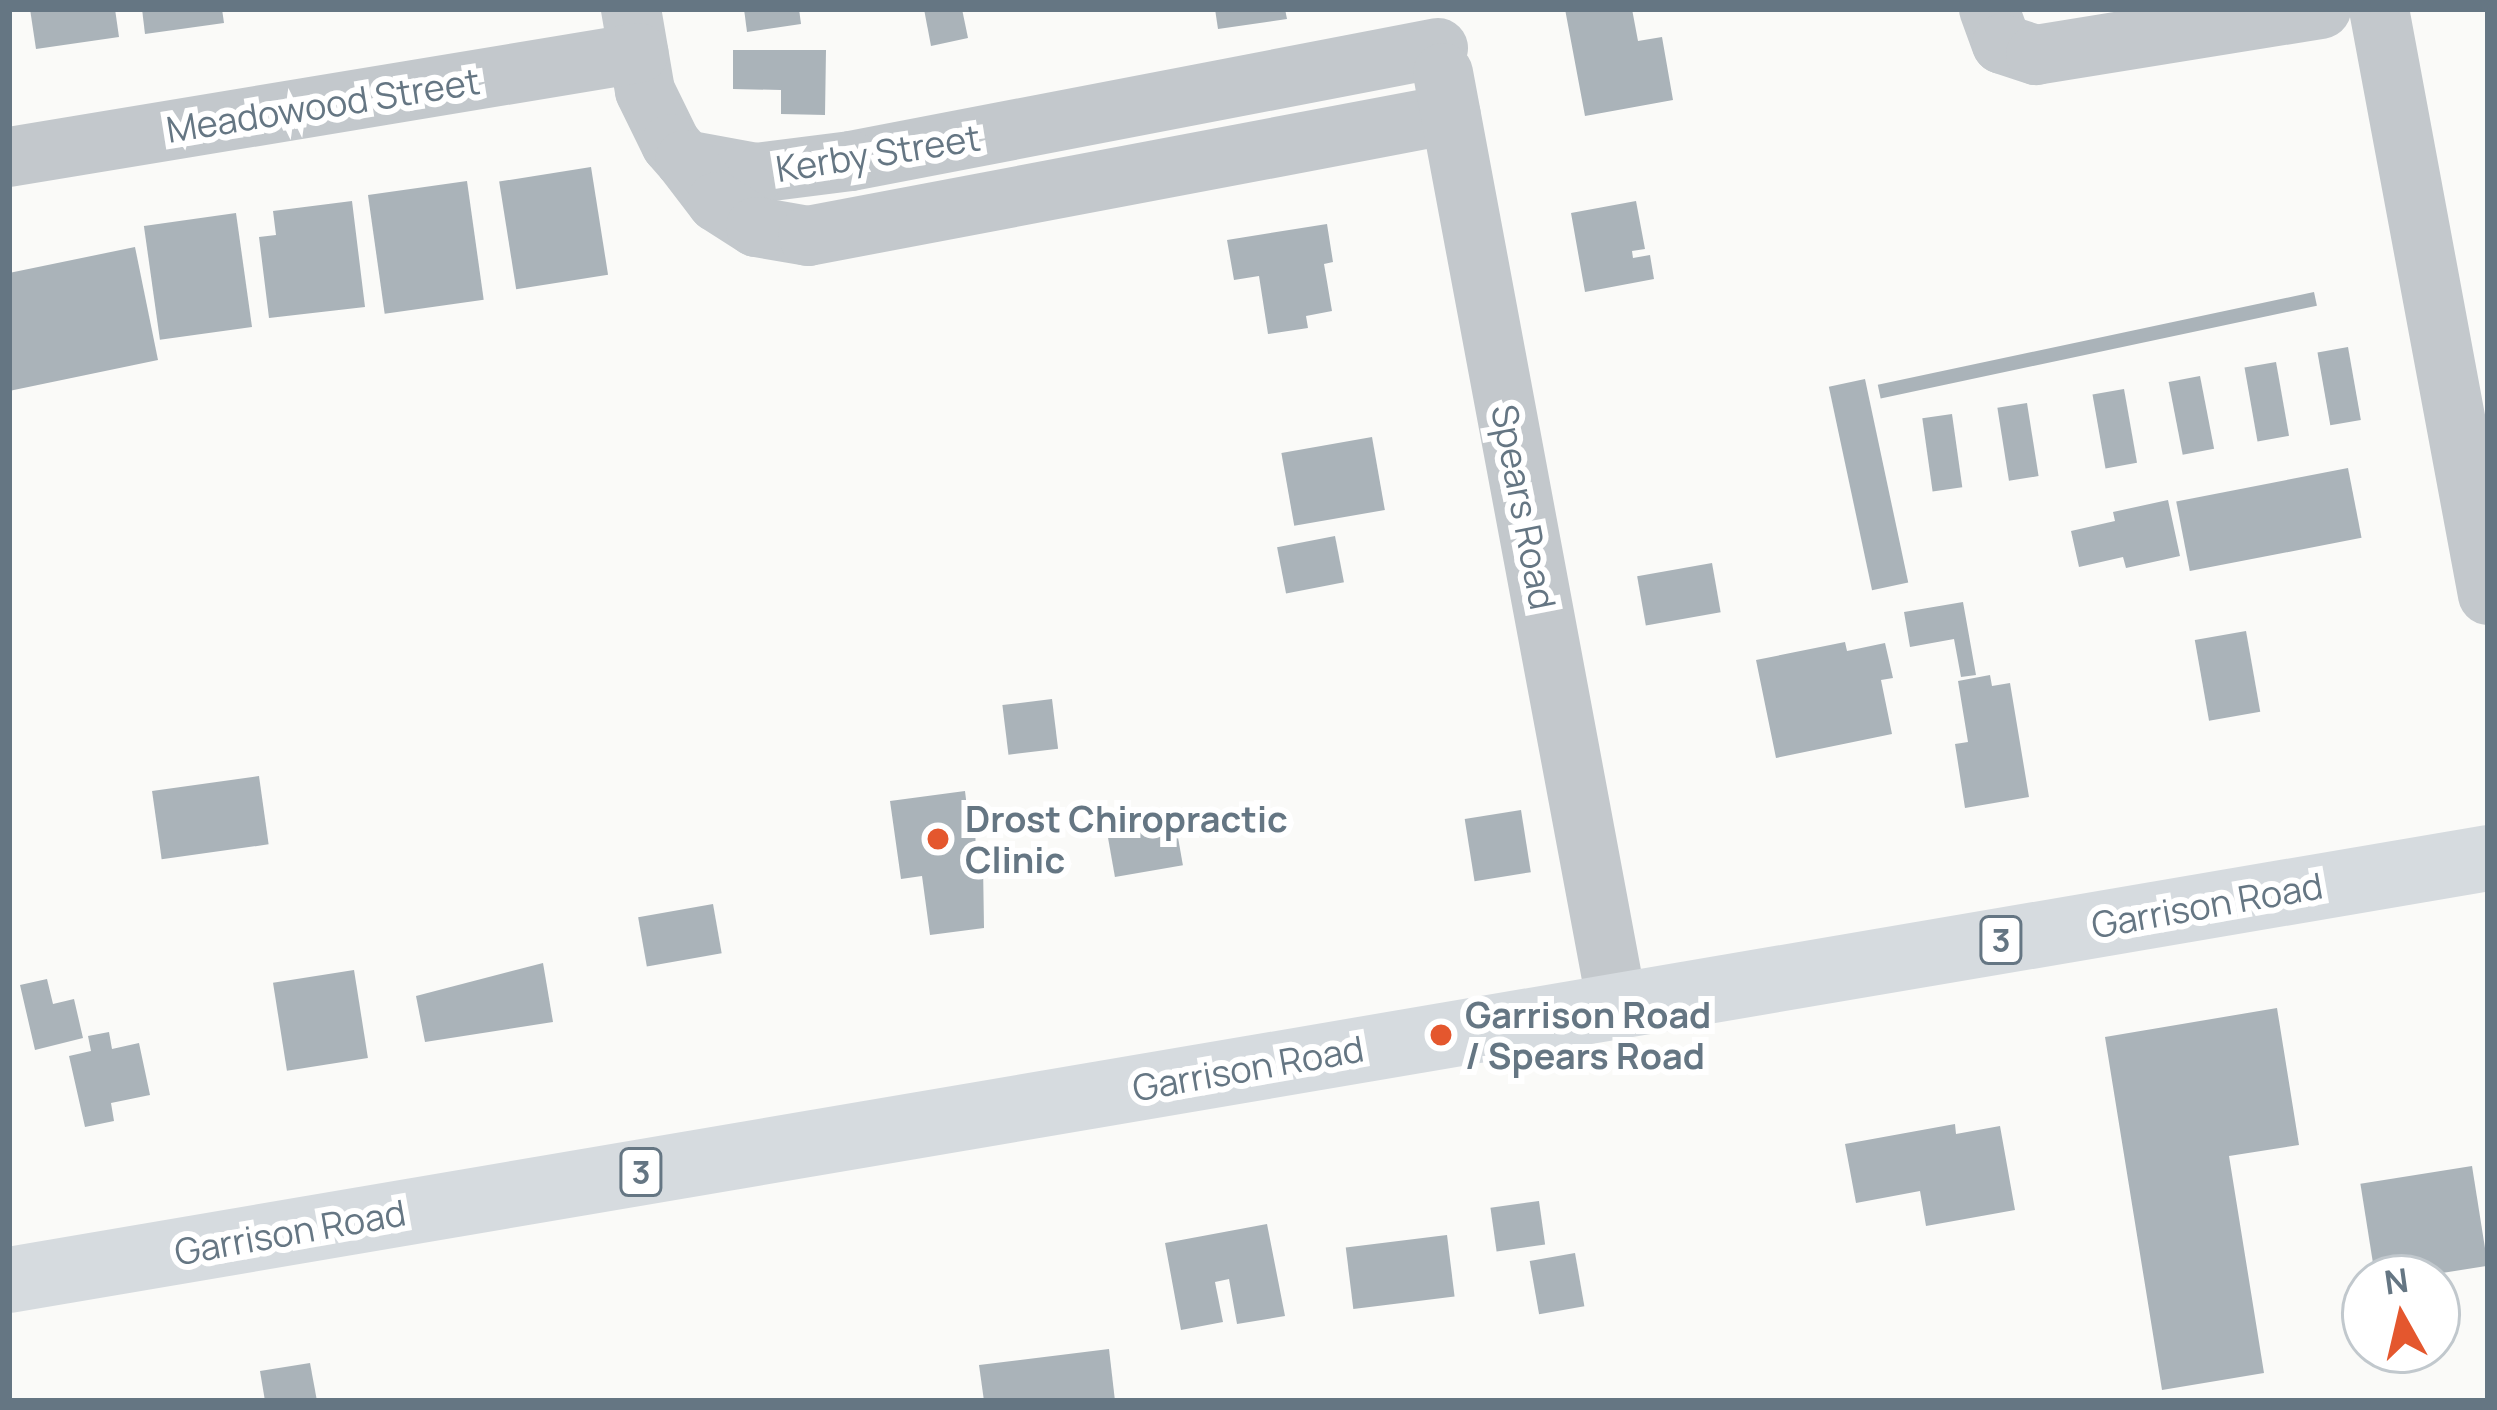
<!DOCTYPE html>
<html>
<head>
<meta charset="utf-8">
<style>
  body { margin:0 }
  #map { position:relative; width:2497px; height:1410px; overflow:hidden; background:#fafaf8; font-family:Manrope,sans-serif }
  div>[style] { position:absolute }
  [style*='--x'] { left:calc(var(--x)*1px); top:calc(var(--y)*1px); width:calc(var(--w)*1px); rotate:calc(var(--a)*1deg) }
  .building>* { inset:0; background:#aab3b9; transform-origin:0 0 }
  .minor>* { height:60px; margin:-30px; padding:0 30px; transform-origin:30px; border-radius:30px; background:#c3c8cc }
  .major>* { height:66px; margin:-33px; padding:0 33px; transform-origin:33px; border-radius:33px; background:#d6dbdf }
  .dots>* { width:33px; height:33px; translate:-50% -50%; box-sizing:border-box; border:6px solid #fff; border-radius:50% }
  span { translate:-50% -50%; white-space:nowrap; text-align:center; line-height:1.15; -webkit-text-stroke:12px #fff; paint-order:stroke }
  .shield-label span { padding:3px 9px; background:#fff; border:3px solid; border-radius:9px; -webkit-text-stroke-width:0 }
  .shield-label { font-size:33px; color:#657683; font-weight:700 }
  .street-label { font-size:36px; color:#657683 }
  .poi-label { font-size:36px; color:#657683; font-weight:700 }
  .left { translate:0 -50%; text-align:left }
  .frame { position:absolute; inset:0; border:12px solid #657683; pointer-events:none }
  .north { position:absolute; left:2341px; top:1254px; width:120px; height:120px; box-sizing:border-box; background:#fff; border:3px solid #c1c8cd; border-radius:50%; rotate:352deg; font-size:33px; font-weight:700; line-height:48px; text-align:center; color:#657683 }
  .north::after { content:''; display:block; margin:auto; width:42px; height:54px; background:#e4572e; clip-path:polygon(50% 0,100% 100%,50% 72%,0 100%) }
</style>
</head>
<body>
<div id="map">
  <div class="building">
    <i style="clip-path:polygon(30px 9px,115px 9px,119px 37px,36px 49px)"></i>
    <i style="clip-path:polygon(142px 9px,222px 9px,224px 23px,145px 34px)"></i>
    <i style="clip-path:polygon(744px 9px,799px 9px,801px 24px,747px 32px)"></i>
    <i style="clip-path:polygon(924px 9px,962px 9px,968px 38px,931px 46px)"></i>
    <i style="clip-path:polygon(1215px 9px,1285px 9px,1287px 19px,1218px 29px)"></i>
    <i style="clip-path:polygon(1565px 9px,1632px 9px,1638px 41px,1662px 37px,1673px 100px,1585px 116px)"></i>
    <i style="clip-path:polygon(733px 50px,826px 50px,825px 115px,781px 114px,781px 90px,733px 89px)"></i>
    <i style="left:591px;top:167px;width:109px;height:93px;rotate:81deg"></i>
    <i style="left:467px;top:181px;width:120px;height:100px;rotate:82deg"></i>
    <i style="clip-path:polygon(352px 201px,365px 307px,269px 318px,259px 237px,276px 235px,273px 211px)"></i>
    <i style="clip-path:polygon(1636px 201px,1645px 249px,1632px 251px,1633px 258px,1650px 255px,1654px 279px,1585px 292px,1571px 213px)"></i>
    <i style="left:236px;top:213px;width:115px;height:93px;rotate:82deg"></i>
    <i style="clip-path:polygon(1327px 224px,1333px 262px,1324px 264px,1332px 311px,1306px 316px,1308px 328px,1268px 334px,1259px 276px,1234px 280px,1227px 240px)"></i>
    <i style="clip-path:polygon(135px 247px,158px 360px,9px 391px,9px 273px)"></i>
    <i style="left:2314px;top:292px;width:14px;height:446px;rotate:78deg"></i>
    <i style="left:2348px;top:347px;width:74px;height:31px;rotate:80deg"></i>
    <i style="left:2276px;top:362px;width:75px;height:32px;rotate:80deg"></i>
    <i style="left:2200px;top:376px;width:74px;height:32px;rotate:79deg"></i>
    <i style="left:1865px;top:379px;width:208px;height:37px;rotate:78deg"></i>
    <i style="left:2124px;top:389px;width:75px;height:32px;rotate:80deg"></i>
    <i style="left:2027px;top:403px;width:74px;height:30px;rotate:81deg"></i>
    <i style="left:1952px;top:414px;width:74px;height:30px;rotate:82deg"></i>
    <i style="left:1372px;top:437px;width:74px;height:92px;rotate:80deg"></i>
    <i style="left:2348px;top:468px;width:71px;height:175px;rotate:79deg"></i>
    <i style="clip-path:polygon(2168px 500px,2180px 556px,2126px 568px,2123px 557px,2079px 567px,2071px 531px,2115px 521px,2113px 512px)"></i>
    <i style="left:1335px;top:536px;width:47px;height:59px;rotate:79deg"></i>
    <i style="left:1712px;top:563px;width:50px;height:76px;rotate:80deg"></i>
    <i style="clip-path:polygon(1963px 602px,1976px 675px,1961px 677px,1954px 639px,1910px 647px,1904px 612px)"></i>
    <i style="left:2246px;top:631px;width:82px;height:52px;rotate:80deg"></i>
    <i style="clip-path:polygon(1845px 642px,1847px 651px,1885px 643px,1893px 678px,1881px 680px,1892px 734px,1776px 758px,1756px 660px)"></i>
    <i style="clip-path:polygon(1990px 675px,1992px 686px,2010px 683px,2029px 797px,1965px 808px,1955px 744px,1968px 742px,1958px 681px)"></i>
    <i style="left:1052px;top:699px;width:50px;height:50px;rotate:83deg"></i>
    <i style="left:259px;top:776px;width:69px;height:108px;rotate:82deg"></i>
    <i style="clip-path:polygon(965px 791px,968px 816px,975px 815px,976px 865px,983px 864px,984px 928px,930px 935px,922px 876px,901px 879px,890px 801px)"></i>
    <i style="left:1173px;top:809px;width:57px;height:69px;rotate:80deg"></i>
    <i style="left:1521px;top:810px;width:63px;height:57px;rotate:81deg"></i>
    <i style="left:713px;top:904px;width:50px;height:76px;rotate:80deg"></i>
    <i style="clip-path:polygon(543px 963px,553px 1022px,425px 1042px,416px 996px)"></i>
    <i style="left:354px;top:970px;width:89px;height:82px;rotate:81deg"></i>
    <i style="clip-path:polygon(47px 979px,53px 1004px,74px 999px,83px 1038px,35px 1050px,20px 985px)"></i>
    <i style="clip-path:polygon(2277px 1008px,2299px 1145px,2229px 1156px,2264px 1373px,2162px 1390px,2105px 1037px)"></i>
    <i style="clip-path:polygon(109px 1032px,112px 1049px,139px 1043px,150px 1095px,111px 1103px,114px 1121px,85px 1127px,69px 1056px,91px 1051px,88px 1036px)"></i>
    <i style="clip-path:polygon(1955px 1124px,1956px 1134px,2000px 1126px,2015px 1210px,1926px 1226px,1920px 1191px,1856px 1203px,1845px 1144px)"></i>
    <i style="left:2472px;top:1166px;width:101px;height:113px;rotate:81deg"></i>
    <i style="left:1539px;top:1201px;width:44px;height:49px;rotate:82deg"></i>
    <i style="clip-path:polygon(1267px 1224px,1285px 1316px,1237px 1324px,1229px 1279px,1215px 1282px,1223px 1322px,1181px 1330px,1165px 1243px)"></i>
    <i style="left:1447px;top:1235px;width:62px;height:102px;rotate:83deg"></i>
    <i style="left:1575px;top:1253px;width:54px;height:46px;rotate:80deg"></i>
    <i style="clip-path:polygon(1109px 1349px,1115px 1401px,984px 1401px,979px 1365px)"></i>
    <i style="clip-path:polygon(310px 1363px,317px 1401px,265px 1401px,260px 1371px)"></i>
  </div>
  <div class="minor">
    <i style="--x:631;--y:9;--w:83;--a:80.3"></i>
    <i style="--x:645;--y:91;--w:59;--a:63.9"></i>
    <i style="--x:671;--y:144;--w:21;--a:49"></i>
    <i style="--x:1989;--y:9;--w:37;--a:70"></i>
    <i style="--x:2002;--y:44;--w:36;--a:18"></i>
    <i style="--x:2036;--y:55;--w:289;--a:-9.2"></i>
    <i style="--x:2379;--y:9;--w:596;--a:79.46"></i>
    <i style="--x:1438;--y:48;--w:598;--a:169.1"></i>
    <i style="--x:851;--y:161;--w:96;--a:172.8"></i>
    <i style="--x:756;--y:173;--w:72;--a:-169.6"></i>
    <i style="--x:685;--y:160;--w:53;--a:52.7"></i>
    <i style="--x:717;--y:202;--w:46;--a:32.7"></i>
    <i style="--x:756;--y:227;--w:53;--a:9.8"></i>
    <i style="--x:808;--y:236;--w:654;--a:-10.74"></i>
    <i style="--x:1443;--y:73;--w:948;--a:79.42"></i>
    <i style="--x:9;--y:157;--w:638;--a:-9.39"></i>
  </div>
  <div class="major">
    <i style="--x:9;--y:1280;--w:2515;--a:-9.66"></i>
  </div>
  <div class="dots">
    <i style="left:938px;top:839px;background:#e4572e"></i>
    <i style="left:1441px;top:1035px;background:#e4572e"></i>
  </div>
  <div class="shield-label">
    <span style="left:2001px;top:940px">3</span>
    <span style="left:641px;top:1172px">3</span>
  </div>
  <div class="street-label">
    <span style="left:323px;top:105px;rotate:-9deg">Meadowood Street</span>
    <span style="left:878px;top:153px;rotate:-9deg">Kerby Street</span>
    <span style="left:1524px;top:507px;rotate:79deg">Spears Road</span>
    <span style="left:2207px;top:905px;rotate:-10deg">Garrison Road</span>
    <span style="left:1248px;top:1068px;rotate:-10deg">Garrison Road</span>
    <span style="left:290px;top:1232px;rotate:-10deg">Garrison Road</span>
  </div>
  <div class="poi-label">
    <span class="left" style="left:965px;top:839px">Drost Chiropractic<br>Clinic</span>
    <span class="left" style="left:1465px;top:1035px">Garrison Road<br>/ Spears Road</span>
  </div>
  <div class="frame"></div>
  <div class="north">N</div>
</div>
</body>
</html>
